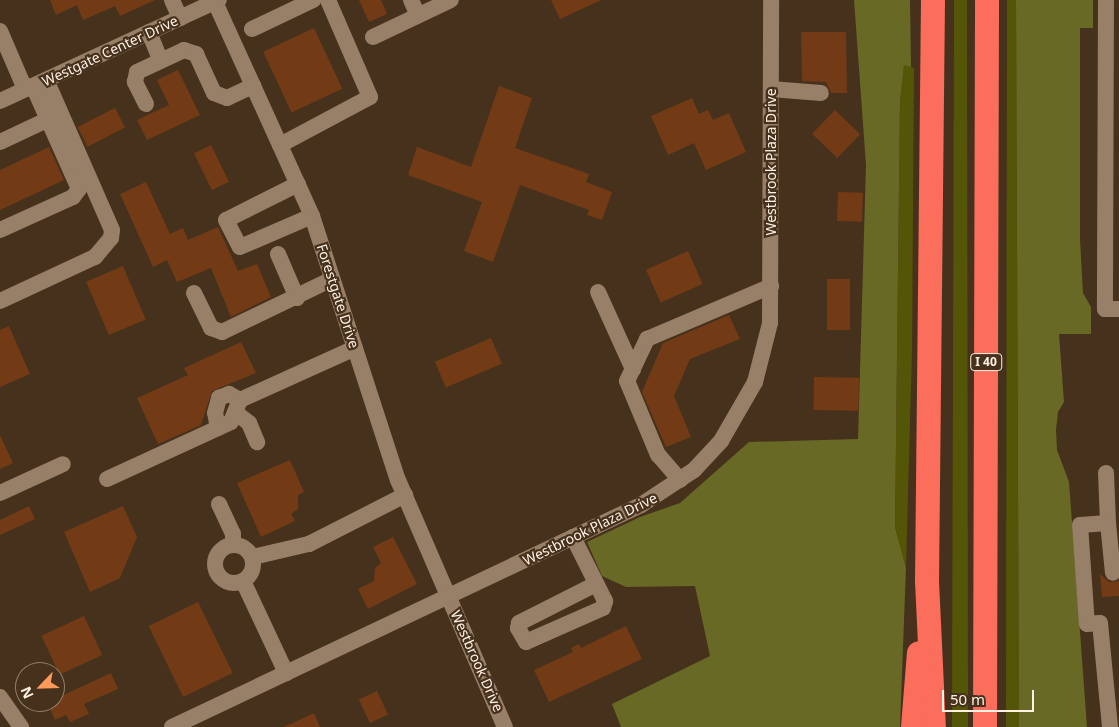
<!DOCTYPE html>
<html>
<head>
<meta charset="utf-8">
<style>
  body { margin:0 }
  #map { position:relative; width:1119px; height:727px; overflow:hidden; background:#46311c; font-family:"Noto Sans",sans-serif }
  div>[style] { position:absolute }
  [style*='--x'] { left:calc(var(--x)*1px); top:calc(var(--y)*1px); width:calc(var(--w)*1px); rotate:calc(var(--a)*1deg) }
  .green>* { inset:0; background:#545506 }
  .forest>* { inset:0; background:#676924 }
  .building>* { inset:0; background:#723b16; transform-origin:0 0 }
  .minor>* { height:16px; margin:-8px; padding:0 8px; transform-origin:8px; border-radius:8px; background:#987f68 }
  .minor>.ring { margin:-8px; padding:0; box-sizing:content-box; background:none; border:16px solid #987f68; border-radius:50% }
  .highway>* { height:24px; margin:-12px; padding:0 12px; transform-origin:12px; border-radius:12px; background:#fa6e5b }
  span { translate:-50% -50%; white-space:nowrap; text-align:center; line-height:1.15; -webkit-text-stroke:4.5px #46311c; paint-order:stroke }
  .shield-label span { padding:1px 4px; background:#46311c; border:1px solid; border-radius:4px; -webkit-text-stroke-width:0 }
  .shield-label { font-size:12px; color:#fff1e4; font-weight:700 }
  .street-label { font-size:14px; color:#fff1e4 }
  .north { position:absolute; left:15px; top:662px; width:50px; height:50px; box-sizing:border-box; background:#46311c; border:1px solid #907e6c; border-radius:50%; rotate:246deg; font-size:14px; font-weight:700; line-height:20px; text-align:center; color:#fff1e4 }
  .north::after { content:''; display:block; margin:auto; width:18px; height:22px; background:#ff9a5b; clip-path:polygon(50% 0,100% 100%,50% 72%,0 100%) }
  .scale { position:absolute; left:942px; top:690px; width:92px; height:22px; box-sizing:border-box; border:2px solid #fff1e4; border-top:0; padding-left:6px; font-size:15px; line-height:18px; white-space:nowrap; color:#fff1e4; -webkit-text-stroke:4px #46311c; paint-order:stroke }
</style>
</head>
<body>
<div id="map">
  <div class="green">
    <i style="clip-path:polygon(954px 0,967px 0,968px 727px,952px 727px)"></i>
    <i style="clip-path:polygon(1007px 0,1016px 0,1019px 727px,1006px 727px)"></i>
    <i style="clip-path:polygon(904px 64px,914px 68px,912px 351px,906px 568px,895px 527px,900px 102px)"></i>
  </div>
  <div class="forest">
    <i style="clip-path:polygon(854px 0,910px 0,911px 67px,904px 65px,900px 102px,895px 527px,906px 568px,900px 727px,621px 727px,612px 704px,710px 656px,695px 586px,626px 587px,602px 576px,587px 542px,640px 517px,680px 503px,749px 442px,858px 439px,866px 165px)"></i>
    <i style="clip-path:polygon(1016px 0,1093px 0,1093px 28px,1080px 28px,1080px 239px,1083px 293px,1091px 307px,1091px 334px,1059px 334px,1064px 402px,1058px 412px,1056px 430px,1057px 450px,1069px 482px,1087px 727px,1019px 727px)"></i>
  </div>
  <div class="building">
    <i style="clip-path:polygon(50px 0,155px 0,120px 16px,115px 6px,83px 20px,77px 5px,56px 15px)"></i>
    <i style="clip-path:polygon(359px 0,381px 0,387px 14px,369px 22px)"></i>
    <i style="clip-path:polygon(551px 0,601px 0,560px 19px)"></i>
    <i style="left:314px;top:28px;width:67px;height:56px;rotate:65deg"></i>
    <i style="clip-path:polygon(801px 32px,846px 32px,847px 93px,831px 93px,826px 82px,802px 81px)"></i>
    <i style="clip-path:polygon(178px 70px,200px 115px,147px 140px,137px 120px,169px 105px,157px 80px)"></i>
    <i style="clip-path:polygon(499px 86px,532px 98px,515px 148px,589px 174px,586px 182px,612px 192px,602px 220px,587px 215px,589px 210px,520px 185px,493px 262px,464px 251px,482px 202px,408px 175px,417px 147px,471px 167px)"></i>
    <i style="clip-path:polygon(692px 98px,699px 114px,708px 110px,713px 120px,729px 113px,746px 152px,706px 170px,694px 143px,668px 155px,651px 116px)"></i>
    <i style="left:115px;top:108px;width:22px;height:42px;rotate:63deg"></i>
    <i style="left:835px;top:110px;width:35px;height:33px;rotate:44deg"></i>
    <i style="left:211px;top:145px;width:41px;height:19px;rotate:64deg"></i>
    <i style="clip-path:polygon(49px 147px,64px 180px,0 210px,0 170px)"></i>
    <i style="clip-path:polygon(146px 182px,170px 234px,183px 228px,188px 240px,218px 227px,238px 271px,257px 264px,271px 297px,231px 317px,211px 268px,177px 282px,167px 260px,153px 267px,120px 194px)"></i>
    <i style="left:838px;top:192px;width:25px;height:29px;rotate:2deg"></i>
    <i style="left:688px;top:251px;width:36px;height:46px;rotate:66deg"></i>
    <i style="left:123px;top:266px;width:58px;height:40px;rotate:67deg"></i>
    <i style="left:827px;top:279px;width:23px;height:51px"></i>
    <i style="clip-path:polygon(729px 315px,740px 339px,690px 359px,674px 396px,691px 437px,666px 447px,642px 392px,663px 343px)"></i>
    <i style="clip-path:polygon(9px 326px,30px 374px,0 387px,0 330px)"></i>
    <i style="left:491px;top:338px;width:28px;height:61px;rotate:67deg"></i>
    <i style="clip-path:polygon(241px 342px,256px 373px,212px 391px,201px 425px,158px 444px,137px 398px,188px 375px,184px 368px)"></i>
    <i style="left:814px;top:377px;width:45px;height:33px;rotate:1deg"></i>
    <i style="clip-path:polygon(0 435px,13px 463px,0 469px)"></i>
    <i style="clip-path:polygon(290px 460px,304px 492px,298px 495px,298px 509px,291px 514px,295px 521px,261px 537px,237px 483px)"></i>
    <i style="clip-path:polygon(29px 506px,35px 519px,0 535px,0 520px)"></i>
    <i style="clip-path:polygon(123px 506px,137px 537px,120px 578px,90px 592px,64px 532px)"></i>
    <i style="clip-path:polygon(393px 537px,417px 584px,368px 609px,358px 589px,374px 581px,375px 568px,381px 563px,373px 547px)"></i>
    <i style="clip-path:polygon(1100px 574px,1109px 582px,1119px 581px,1119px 596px,1102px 597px)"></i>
    <i style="left:198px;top:602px;width:79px;height:55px;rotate:64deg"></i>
    <i style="left:84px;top:616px;width:43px;height:47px;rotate:65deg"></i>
    <i style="clip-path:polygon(626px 626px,642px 659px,549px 702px,534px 670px,573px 652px,571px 648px,579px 644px,581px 648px)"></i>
    <i style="clip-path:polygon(111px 673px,118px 689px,84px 704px,89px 714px,70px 722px,66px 715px,55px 720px,47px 702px,55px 702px,55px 699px)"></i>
    <i style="left:377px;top:691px;width:26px;height:20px;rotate:65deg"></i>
    <i style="clip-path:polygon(314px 713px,320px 727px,284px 727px)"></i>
  </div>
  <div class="minor">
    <i style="--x:172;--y:0;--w:20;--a:66"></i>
    <i style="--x:411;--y:0;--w:17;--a:66"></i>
    <i style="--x:1106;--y:0;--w:309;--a:90.2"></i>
    <i style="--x:1105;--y:309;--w:14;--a:0"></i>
    <i style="--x:215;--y:2;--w:235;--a:65.6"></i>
    <i style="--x:312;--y:216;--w:278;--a:72"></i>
    <i style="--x:398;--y:480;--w:269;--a:66.6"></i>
    <i style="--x:252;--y:29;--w:68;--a:-25.4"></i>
    <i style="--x:0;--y:31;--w:63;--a:66.7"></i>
    <i style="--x:149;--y:32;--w:31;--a:68"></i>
    <i style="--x:373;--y:37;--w:86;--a:-25.4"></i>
    <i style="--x:771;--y:89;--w:50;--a:4.6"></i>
    <i style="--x:0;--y:101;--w:241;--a:-24.8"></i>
    <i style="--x:146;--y:104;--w:25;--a:-117"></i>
    <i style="--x:135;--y:82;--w:10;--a:-79"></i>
    <i style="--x:137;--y:72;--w:52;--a:-25.1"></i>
    <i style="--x:184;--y:50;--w:13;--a:18"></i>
    <i style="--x:196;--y:54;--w:43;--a:65.2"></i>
    <i style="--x:214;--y:93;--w:14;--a:21"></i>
    <i style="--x:227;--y:98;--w:29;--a:-25"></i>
    <i style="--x:0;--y:142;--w:54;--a:-25.1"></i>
    <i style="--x:280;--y:145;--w:102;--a:-28.1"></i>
    <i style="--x:370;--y:97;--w:106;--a:-113.4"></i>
    <i style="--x:298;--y:184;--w:80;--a:153.4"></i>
    <i style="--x:226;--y:220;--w:30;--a:63"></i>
    <i style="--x:240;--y:247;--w:78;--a:-23.3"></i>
    <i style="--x:0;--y:230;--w:80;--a:-24.3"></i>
    <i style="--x:73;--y:197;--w:10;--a:-53"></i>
    <i style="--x:79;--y:189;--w:113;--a:-114.1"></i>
    <i style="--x:278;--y:254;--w:48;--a:66.6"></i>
    <i style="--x:598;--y:292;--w:85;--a:65.6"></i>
    <i style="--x:194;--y:293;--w:39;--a:64"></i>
    <i style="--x:211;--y:328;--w:12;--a:20"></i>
    <i style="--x:222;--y:332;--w:122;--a:-25.7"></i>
    <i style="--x:0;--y:301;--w:105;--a:-24.9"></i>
    <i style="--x:95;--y:257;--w:25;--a:-50"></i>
    <i style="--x:111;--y:238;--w:8;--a:-83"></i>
    <i style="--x:112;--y:230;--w:164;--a:-113.7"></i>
    <i style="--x:235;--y:412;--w:18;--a:38"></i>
    <i style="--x:249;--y:423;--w:21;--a:67"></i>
    <i style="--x:218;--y:428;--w:15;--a:-101"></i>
    <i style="--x:215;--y:413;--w:16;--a:-75"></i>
    <i style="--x:219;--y:398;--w:11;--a:-22"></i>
    <i style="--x:229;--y:394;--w:13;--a:29"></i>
    <i style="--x:1106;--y:473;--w:50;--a:87.7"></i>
    <i style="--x:1108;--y:523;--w:28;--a:176"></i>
    <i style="--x:1080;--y:525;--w:99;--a:86"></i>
    <i style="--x:1087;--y:624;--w:13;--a:-4"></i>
    <i style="--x:1100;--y:623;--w:104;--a:84.5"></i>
    <i style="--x:107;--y:479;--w:136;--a:-24.7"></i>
    <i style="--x:231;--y:422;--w:24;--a:-68"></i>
    <i style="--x:240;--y:400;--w:126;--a:-24.3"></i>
    <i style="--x:680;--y:480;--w:33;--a:-131"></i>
    <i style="--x:658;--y:455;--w:80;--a:-112.7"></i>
    <i style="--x:627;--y:381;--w:47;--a:-64.5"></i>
    <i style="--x:647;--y:339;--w:135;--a:-23.1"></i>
    <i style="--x:0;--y:493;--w:69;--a:-24.7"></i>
    <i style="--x:219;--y:504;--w:33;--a:65"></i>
    <i style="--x:233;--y:534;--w:10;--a:90"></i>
    <i style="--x:1108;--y:523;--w:50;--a:84.3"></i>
    <i style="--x:573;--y:537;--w:72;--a:63.4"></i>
    <i style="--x:605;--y:601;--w:7;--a:106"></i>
    <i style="--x:603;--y:608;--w:84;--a:156.2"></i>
    <i style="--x:526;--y:642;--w:16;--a:-120"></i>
    <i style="--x:518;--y:628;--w:5;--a:-79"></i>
    <i style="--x:519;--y:623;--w:86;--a:-26.9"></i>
    <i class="ring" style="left:215px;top:545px;width:22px;height:22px"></i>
    <i style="--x:253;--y:557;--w:57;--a:-13.1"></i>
    <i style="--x:309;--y:544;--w:108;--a:-27"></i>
    <i style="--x:243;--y:581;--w:102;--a:64.9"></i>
    <i style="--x:0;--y:697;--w:37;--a:55"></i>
    <i style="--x:172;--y:727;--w:519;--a:-25.33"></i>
    <i style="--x:641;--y:505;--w:64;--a:-33.4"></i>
    <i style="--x:694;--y:470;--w:40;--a:-47"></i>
    <i style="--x:721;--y:441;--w:68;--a:-60"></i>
    <i style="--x:755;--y:382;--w:61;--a:-75.7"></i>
    <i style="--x:770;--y:323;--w:323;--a:-89.8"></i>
  </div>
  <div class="highway">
    <i style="--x:933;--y:0;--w:581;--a:90.59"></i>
    <i style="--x:927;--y:581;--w:146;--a:87.3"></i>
    <i style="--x:913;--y:727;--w:74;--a:-85.4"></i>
    <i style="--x:985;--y:727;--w:727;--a:-89.84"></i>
  </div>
  <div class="shield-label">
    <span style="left:986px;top:362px">I 40</span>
  </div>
  <div class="street-label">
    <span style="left:110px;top:51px;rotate:-25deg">Westgate Center Drive</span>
    <span style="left:771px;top:162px;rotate:-90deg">Westbrook Plaza Drive</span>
    <span style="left:338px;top:296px;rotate:72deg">Forestgate Drive</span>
    <span style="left:590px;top:529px;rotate:-26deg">Westbrook Plaza Drive</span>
    <span style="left:477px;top:661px;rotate:66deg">Westbrook Drive</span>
  </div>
  <div class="north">N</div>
  <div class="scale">50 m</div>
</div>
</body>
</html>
